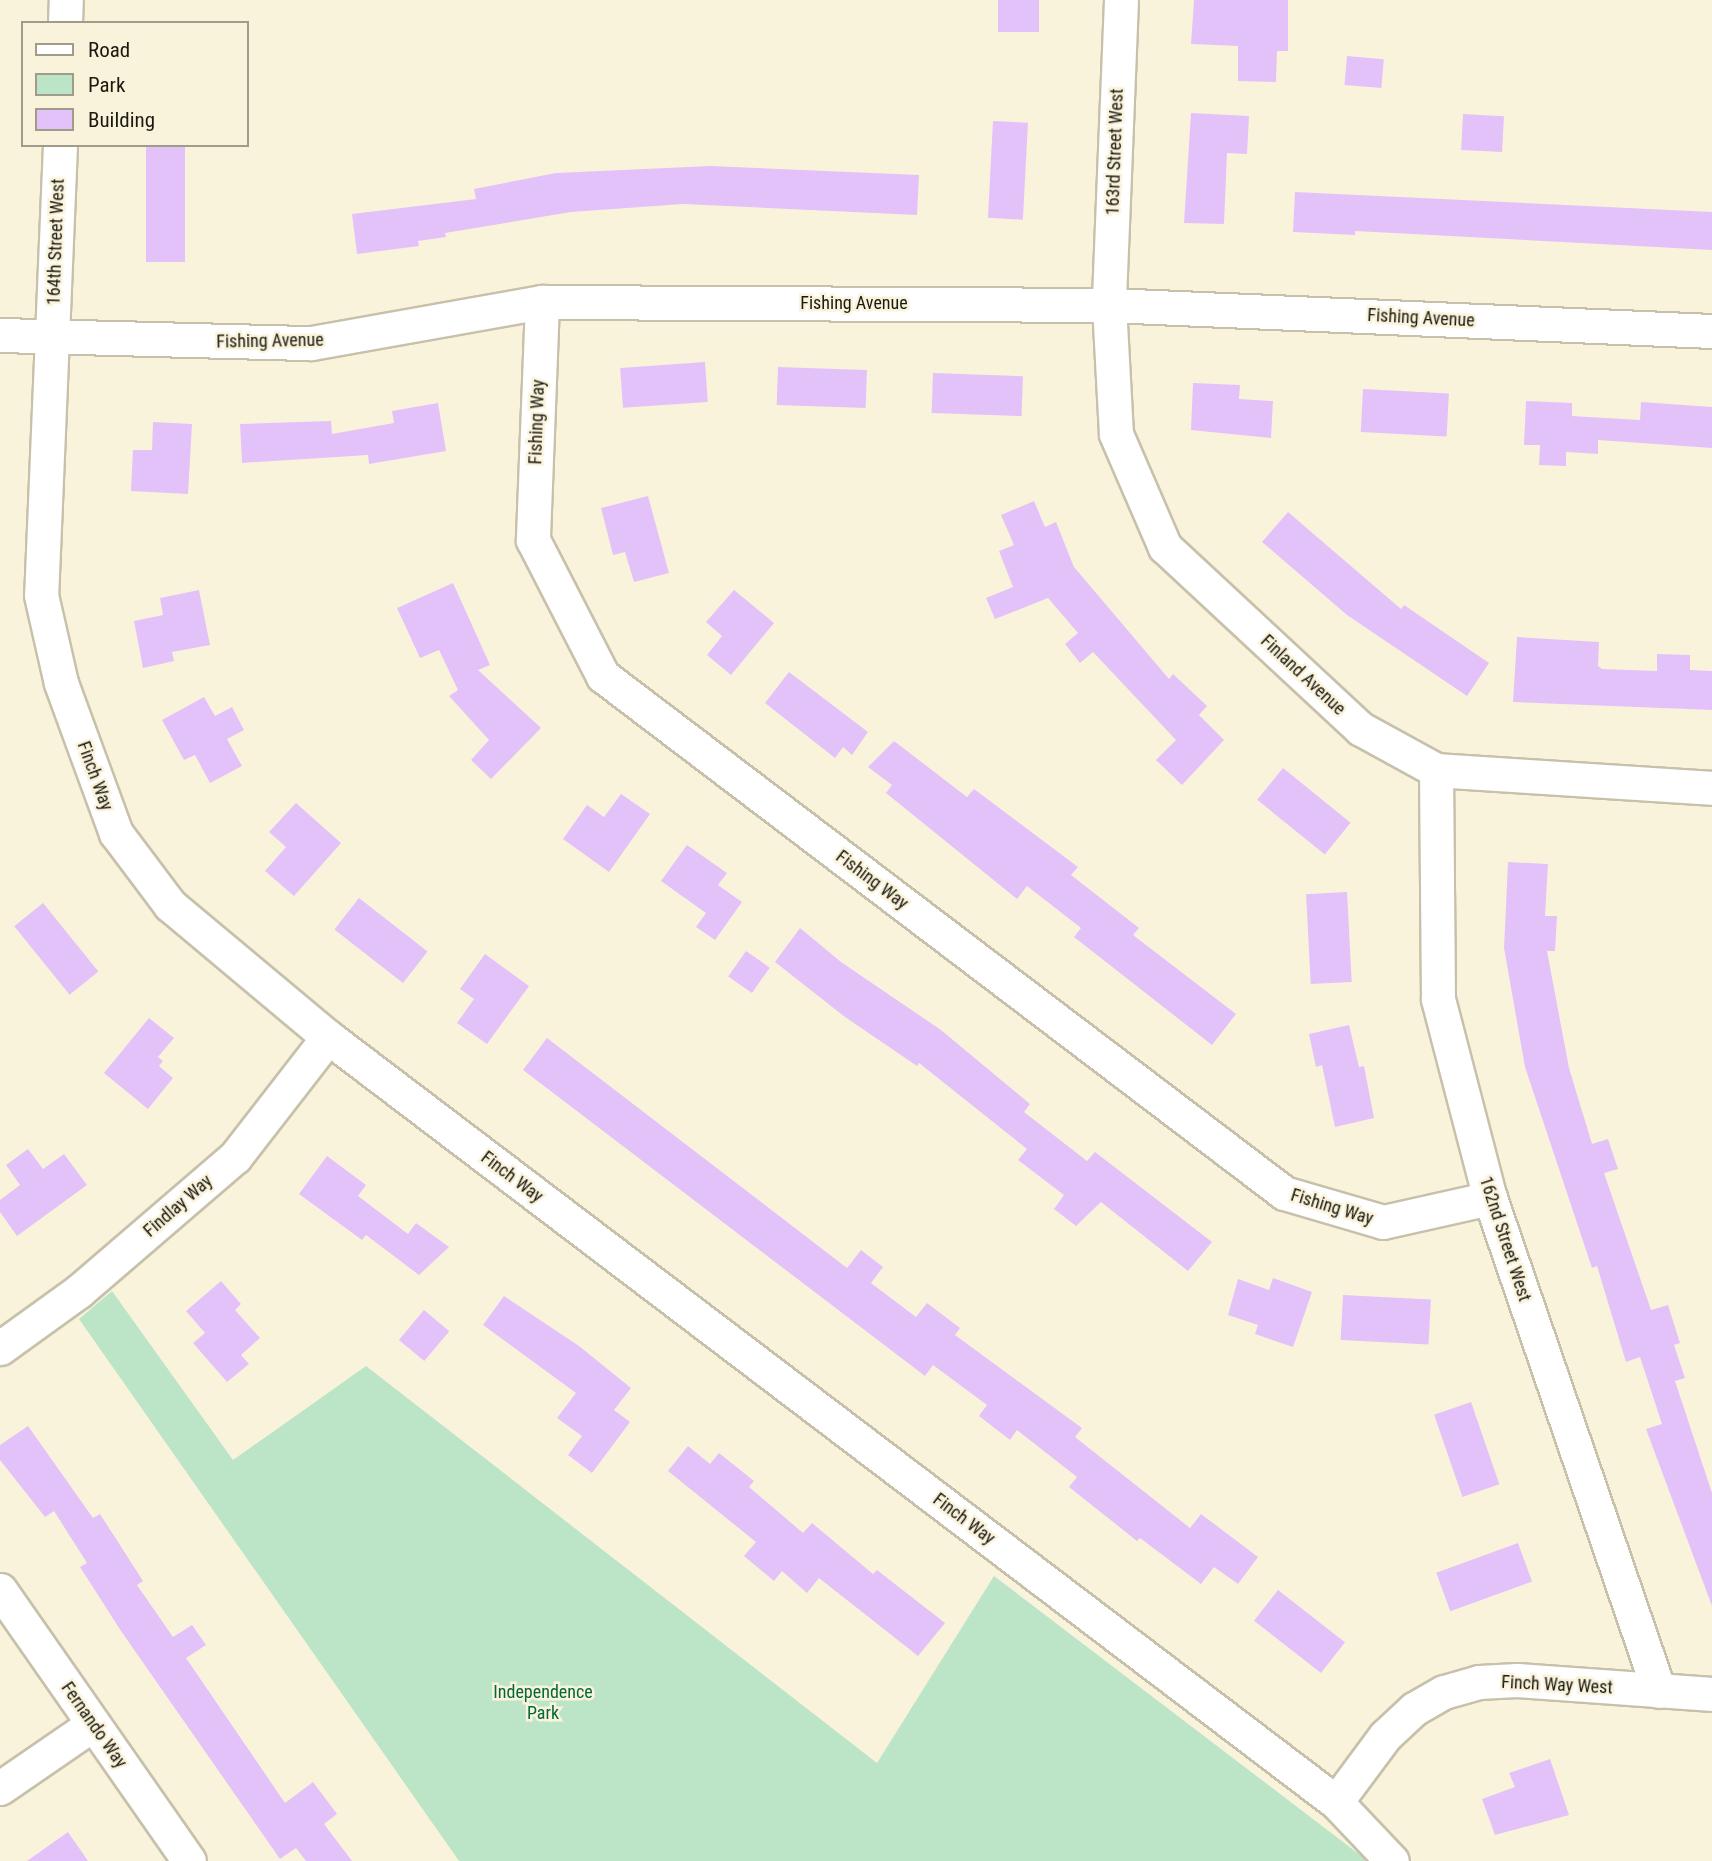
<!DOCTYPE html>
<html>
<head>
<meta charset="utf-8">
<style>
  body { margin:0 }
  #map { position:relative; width:1712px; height:1861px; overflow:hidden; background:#faf3dc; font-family:"Roboto Condensed",sans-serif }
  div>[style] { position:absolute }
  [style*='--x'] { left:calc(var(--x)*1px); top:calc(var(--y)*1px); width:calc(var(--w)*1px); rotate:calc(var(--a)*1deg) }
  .green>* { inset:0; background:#bce5c8 }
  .building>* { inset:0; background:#e3c2fa; transform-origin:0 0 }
  .roads { filter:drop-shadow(2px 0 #c7c1ab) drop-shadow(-2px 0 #c7c1ab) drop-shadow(0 2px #c7c1ab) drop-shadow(0 -2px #c7c1ab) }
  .minor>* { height:33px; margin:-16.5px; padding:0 16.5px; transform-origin:16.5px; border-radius:16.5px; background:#fff }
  span { translate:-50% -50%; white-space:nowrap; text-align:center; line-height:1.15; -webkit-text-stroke:5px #faf3dc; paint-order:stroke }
  .street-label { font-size:18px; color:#1b1810 }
  .park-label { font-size:18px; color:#016939 }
  .legend { position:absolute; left:21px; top:21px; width:228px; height:126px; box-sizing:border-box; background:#faf3dc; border:2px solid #a19b8a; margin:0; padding:9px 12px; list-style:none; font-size:21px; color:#1b1810 }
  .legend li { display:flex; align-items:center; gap:14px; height:35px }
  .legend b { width:35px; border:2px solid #a19b8a }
</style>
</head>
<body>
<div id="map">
  <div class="green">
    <i style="clip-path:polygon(112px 1291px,233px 1460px,366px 1366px,877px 1763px,994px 1576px,1368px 1861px,459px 1861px,79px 1319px)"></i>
  </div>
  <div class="building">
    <i style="left:998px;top:0;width:41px;height:32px"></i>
    <i style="clip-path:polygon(1194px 0,1288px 0,1288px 51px,1277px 51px,1276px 82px,1238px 81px,1238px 46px,1191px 44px)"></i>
    <i style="left:1347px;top:56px;width:37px;height:29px;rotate:5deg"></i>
    <i style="clip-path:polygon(1191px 113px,1249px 116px,1247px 154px,1227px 153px,1224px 224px,1184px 223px)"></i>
    <i style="left:1463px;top:114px;width:41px;height:36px;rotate:3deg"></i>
    <i style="left:993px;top:121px;width:35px;height:97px;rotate:3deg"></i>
    <i style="left:146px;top:145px;width:39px;height:117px"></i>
    <i style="clip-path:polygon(710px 166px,919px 175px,917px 215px,683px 204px,571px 212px,445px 233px,446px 237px,418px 241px,419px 246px,357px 254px,352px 214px,476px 199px,474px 189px,556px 173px)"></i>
    <i style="clip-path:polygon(1295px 192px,1712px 212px,1712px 250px,1355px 231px,1355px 235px,1293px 232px)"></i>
    <i style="left:705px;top:362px;width:40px;height:85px;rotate:86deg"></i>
    <i style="left:778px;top:367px;width:89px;height:38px;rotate:2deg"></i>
    <i style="left:933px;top:373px;width:90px;height:40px;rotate:2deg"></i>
    <i style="clip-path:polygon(1193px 383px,1240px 385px,1239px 399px,1273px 401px,1271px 438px,1191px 430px)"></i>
    <i style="left:1363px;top:389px;width:86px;height:43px;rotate:3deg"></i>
    <i style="clip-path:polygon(1526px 401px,1572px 403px,1572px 416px,1640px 420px,1641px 402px,1712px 407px,1712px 448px,1598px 440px,1598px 454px,1566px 452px,1566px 466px,1539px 465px,1540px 445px,1524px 445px)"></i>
    <i style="clip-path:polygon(438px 403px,446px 451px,369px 464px,368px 455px,242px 463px,240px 424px,331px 421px,332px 434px,394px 423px,392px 411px)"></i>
    <i style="clip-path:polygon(153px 422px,192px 424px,188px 494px,131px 491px,133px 450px,152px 450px)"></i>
    <i style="clip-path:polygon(648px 496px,669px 573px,634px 582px,625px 552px,613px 555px,601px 508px)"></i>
    <i style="clip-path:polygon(1034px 501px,1045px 527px,1056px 522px,1074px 567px,1169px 679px,1173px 674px,1207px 706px,1199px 715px,1224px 740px,1182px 785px,1156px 760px,1176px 740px,1093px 652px,1080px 663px,1065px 644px,1078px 633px,1048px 598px,995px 619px,986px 598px,1013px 587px,999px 551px,1014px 545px,1001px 515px)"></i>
    <i style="clip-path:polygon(1288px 512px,1401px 609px,1404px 605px,1489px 663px,1467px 696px,1347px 615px,1262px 542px)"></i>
    <i style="clip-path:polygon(453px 583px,490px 665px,478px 670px,541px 728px,491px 779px,471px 760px,489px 740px,449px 696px,458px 690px,439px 650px,420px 658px,397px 608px)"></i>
    <i style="clip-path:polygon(199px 590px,210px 645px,172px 652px,174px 661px,143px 668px,134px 621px,163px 615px,160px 598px)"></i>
    <i style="clip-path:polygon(734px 590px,774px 623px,731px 675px,707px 655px,722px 636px,706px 622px)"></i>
    <i style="clip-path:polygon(1517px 637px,1599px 642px,1598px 666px,1602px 669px,1657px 671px,1657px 654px,1690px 655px,1690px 670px,1712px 671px,1712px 710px,1513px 702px)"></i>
    <i style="clip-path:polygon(789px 672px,868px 732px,852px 755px,843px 747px,835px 758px,765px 703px)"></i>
    <i style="clip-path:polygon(204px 697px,215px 716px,232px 707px,244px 730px,227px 739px,242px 766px,210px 783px,195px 755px,184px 760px,162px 720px)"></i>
    <i style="clip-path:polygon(894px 741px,967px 797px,974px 789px,1078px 867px,1071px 875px,1139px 928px,1133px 935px,1236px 1014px,1212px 1045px,1074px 937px,1081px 928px,1027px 886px,1017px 899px,886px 793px,892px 785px,868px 767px)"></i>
    <i style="left:1283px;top:768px;width:87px;height:41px;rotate:39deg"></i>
    <i style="clip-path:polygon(621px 794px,650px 814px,609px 872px,563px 839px,587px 805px,604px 817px)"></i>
    <i style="clip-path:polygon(296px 803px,341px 843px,294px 896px,265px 871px,286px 847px,269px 832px)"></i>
    <i style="clip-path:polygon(687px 845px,727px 873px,718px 885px,742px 902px,715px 940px,696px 927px,706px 913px,661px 881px)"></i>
    <i style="clip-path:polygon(1508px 862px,1548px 864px,1545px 916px,1557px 916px,1555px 951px,1547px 951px,1569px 1068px,1592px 1144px,1608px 1139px,1618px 1169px,1604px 1173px,1651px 1310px,1668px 1305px,1680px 1343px,1674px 1345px,1685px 1378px,1675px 1381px,1712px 1493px,1712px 1606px,1646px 1429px,1662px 1424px,1640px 1357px,1626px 1362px,1597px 1266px,1592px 1268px,1525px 1067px,1504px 948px)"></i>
    <i style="left:1347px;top:892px;width:90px;height:41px;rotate:87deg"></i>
    <i style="left:359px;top:898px;width:87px;height:40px;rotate:38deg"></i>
    <i style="left:43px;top:903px;width:88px;height:37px;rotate:51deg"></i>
    <i style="clip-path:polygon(800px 928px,841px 962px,941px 1030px,1030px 1104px,1024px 1112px,1087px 1161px,1095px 1152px,1212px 1242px,1188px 1271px,1101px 1202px,1076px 1226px,1054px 1209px,1064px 1195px,1018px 1160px,1027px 1149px,919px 1063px,917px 1066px,845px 1017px,775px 962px)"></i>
    <i style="left:746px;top:951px;width:29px;height:31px;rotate:35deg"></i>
    <i style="clip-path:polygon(485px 954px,529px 986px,487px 1044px,457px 1023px,474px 999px,460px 989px)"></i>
    <i style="clip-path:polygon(149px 1018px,174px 1038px,158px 1057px,163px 1061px,159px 1066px,173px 1078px,148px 1109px,104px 1073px)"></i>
    <i style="clip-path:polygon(1349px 1025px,1359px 1067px,1364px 1066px,1374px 1118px,1335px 1127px,1322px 1065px,1316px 1067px,1309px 1034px)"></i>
    <i style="clip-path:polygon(547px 1038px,847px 1268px,861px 1250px,883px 1267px,871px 1283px,916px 1317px,927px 1303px,960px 1328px,955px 1335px,1082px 1428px,1075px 1437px,1190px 1528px,1201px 1514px,1258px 1557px,1238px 1584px,1214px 1567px,1201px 1584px,1140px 1538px,1137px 1541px,1069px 1487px,1077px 1477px,1017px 1430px,1010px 1440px,979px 1416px,987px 1405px,933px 1365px,925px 1376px,523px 1070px)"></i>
    <i style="clip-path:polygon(28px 1149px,43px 1169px,64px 1154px,87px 1185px,17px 1236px,0 1212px,0 1200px,20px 1185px,6px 1165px)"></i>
    <i style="clip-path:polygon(327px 1156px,366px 1185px,358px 1196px,408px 1234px,416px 1223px,449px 1247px,419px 1275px,366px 1235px,362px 1240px,299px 1194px)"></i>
    <i style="clip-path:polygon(1273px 1278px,1312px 1292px,1293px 1347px,1255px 1334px,1258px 1325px,1228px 1315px,1238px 1279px,1269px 1290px)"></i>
    <i style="clip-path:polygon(221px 1281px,241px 1304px,235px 1310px,260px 1338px,241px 1355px,249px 1364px,227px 1382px,193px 1343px,205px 1333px,186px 1311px)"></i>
    <i style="left:1343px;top:1295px;width:88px;height:45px;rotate:3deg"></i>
    <i style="clip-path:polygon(504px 1296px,579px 1346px,631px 1388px,614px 1410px,630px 1422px,592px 1473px,568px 1455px,582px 1436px,557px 1418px,576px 1393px,483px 1325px)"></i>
    <i style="left:424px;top:1310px;width:33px;height:39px;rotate:40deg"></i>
    <i style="left:1471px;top:1402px;width:87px;height:39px;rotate:71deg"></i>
    <i style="clip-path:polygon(28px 1426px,93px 1518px,100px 1514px,143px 1581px,137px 1585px,173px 1637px,192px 1625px,206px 1645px,186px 1658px,285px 1803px,313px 1782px,337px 1814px,324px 1824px,352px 1861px,306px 1861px,296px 1848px,280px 1859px,121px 1631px,80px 1567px,87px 1563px,54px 1511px,45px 1517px,0 1460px,0 1445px)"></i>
    <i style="clip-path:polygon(688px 1446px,710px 1464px,719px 1453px,754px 1481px,749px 1487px,803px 1533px,812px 1523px,873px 1574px,877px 1570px,945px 1623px,918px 1656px,819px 1578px,807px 1593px,782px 1571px,774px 1581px,744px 1556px,756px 1542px,668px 1471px)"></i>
    <i style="left:1518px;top:1543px;width:41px;height:87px;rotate:70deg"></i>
    <i style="left:1278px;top:1590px;width:85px;height:39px;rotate:38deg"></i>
    <i style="clip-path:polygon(1550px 1759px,1569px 1815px,1495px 1835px,1482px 1799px,1515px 1787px,1509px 1773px)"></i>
    <i style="clip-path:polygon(68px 1832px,88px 1861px,27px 1861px)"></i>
  </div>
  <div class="roads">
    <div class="minor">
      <i style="--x:1121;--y:0;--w:305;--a:92.3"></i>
      <i style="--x:1109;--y:305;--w:129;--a:86.9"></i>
      <i style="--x:1116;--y:434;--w:123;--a:66.6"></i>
      <i style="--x:1165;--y:547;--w:267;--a:42.9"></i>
      <i style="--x:1361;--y:729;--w:85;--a:28.7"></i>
      <i style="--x:1436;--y:770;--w:277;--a:3.7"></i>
      <i style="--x:65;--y:23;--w:23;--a:-88"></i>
      <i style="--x:60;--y:145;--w:450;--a:92.4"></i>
      <i style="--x:41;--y:595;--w:90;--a:77.2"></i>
      <i style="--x:61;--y:683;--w:160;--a:69.9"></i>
      <i style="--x:116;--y:833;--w:90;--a:53.1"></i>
      <i style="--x:170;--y:905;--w:206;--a:39.9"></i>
      <i style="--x:328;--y:1037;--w:1265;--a:37.2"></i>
      <i style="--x:1336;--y:1802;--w:81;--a:46.5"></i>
      <i style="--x:542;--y:302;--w:238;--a:92.2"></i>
      <i style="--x:533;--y:540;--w:153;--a:62.8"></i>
      <i style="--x:603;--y:676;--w:855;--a:37.2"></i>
      <i style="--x:1284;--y:1193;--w:103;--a:16.3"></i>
      <i style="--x:1383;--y:1222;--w:110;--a:-12.6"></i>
      <i style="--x:0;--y:335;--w:311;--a:1.5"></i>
      <i style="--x:311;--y:343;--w:235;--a:-10.1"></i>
      <i style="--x:542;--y:302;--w:567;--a:0.3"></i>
      <i style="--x:1109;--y:305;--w:604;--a:2.47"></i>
      <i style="--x:1436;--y:770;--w:229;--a:89.5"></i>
      <i style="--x:1438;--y:999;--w:206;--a:75.4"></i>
      <i style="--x:1490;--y:1198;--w:521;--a:71.08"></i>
      <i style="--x:0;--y:1348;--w:97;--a:-35.8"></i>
      <i style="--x:79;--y:1291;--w:206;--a:-40.7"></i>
      <i style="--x:235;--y:1157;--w:152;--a:-52.2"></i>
      <i style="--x:0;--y:1590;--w:330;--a:55.1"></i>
      <i style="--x:0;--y:1788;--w:113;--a:-34.5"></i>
      <i style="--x:1336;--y:1802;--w:82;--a:-53.4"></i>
      <i style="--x:1385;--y:1736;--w:40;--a:-43"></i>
      <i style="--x:1414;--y:1709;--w:34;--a:-30"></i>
      <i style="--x:1444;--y:1692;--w:36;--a:-16"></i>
      <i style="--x:1479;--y:1682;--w:38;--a:-3"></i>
      <i style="--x:1517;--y:1680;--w:196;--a:4.1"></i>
    </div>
  </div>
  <div class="street-label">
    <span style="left:1115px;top:152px;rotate:-88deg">163rd Street West</span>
    <span style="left:56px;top:242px;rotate:-88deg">164th Street West</span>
    <span style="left:854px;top:303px">Fishing Avenue</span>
    <span style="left:1421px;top:318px;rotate:3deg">Fishing Avenue</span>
    <span style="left:270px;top:341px;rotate:-1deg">Fishing Avenue</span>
    <span style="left:537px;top:422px;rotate:-88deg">Fishing Way</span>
    <span style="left:1303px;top:675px;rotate:43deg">Finland Avenue</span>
    <span style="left:95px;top:776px;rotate:70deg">Finch Way</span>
    <span style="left:872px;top:880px;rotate:37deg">Fishing Way</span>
    <span style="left:512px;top:1177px;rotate:37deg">Finch Way</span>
    <span style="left:178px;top:1206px;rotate:-41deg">Findlay Way</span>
    <span style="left:1332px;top:1207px;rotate:17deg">Fishing Way</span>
    <span style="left:1505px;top:1239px;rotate:72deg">162nd Street West</span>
    <span style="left:964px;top:1519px;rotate:37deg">Finch Way</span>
    <span style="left:1557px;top:1685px;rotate:3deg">Finch Way West</span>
    <span style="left:94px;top:1725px;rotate:55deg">Fernando Way</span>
  </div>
  <div class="park-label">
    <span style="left:543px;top:1703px">Independence<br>Park</span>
  </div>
  <ul class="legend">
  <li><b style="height:9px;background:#fff"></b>Road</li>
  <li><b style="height:19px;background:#bce5c8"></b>Park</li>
  <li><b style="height:19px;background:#e3c2fa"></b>Building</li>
  </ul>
</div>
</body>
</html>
